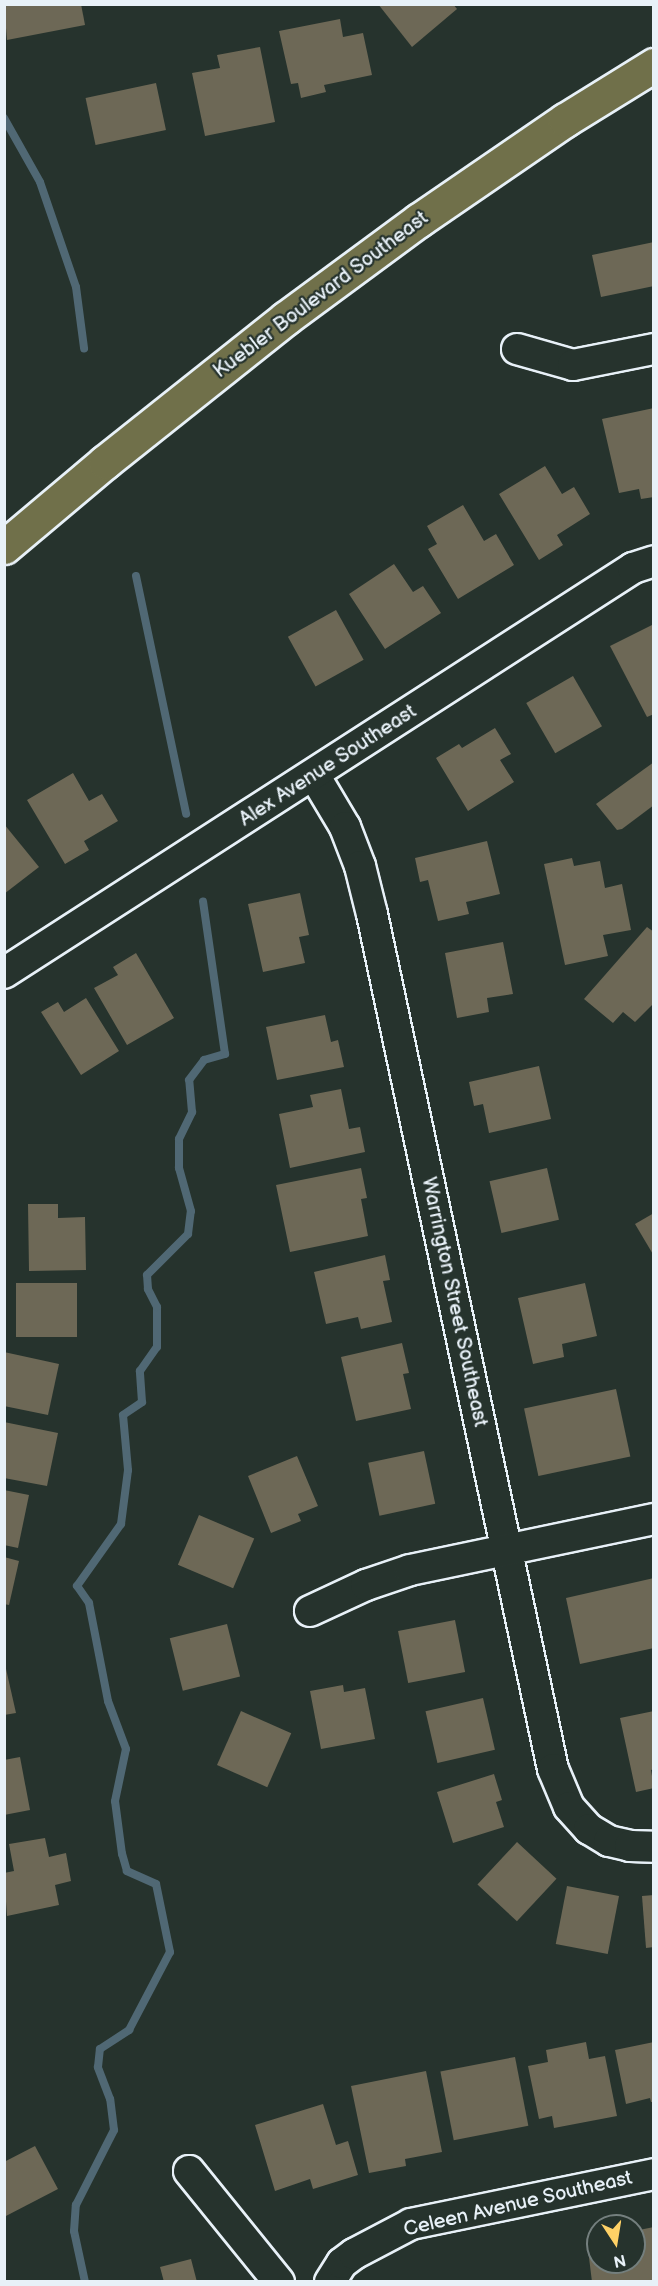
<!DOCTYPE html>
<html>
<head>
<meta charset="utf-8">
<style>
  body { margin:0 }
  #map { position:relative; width:658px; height:2286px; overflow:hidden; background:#26332d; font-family:"Balsamiq Sans",sans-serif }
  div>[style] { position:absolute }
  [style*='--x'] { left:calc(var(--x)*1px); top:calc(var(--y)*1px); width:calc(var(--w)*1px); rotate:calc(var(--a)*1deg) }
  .stream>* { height:8px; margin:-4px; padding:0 4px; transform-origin:4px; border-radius:4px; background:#506874 }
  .building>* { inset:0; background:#6d6856; transform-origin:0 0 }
  .roads { filter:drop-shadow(2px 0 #e8f1f8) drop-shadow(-2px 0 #e8f1f8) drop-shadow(0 2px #e8f1f8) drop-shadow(0 -2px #e8f1f8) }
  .minor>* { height:30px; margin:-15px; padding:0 15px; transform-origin:15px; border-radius:15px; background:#26332d }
  .major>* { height:33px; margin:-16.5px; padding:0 16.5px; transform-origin:16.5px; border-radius:16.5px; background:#70704a }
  span { translate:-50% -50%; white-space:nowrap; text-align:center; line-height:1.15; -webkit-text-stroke:4.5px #26332d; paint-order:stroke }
  .street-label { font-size:20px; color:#e8f1f8 }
  .frame { position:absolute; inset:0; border:6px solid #e8f1f8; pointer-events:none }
  .north { position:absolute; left:586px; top:2214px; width:60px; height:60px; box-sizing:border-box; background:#26332d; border:2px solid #747f7e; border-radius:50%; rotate:168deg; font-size:16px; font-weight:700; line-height:24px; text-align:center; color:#e8f1f8 }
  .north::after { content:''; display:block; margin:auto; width:21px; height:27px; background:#ffd166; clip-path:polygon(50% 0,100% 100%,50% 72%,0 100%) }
</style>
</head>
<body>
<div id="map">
  <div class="stream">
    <i style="--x:4;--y:118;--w:73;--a:60.6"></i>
    <i style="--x:40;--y:182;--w:111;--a:71.1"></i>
    <i style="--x:76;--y:287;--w:62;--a:82.5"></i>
    <i style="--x:136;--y:576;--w:243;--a:78.1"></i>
    <i style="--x:85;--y:2282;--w:52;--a:-102.2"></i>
    <i style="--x:74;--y:2231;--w:26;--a:-86"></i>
    <i style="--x:76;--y:2205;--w:84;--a:-63.1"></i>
    <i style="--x:114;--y:2130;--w:31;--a:-97"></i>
    <i style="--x:110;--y:2099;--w:34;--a:-111"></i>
    <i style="--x:98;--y:2067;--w:18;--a:-84"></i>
    <i style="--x:100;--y:2049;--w:35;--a:-33"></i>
    <i style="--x:129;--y:2030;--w:88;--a:-62.3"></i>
    <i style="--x:170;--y:1952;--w:69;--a:-101.6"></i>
    <i style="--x:156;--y:1884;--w:32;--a:-156"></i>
    <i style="--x:127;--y:1871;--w:18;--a:-106"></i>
    <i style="--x:122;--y:1854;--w:53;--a:-97.5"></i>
    <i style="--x:115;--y:1801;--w:53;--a:-78.1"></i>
    <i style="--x:126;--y:1749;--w:51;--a:-110.6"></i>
    <i style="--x:108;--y:1701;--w:100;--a:-101"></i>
    <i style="--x:89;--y:1603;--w:21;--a:-125"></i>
    <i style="--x:77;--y:1586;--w:76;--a:-54.6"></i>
    <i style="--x:121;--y:1524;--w:54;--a:-82.6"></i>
    <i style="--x:128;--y:1470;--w:55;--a:-95.2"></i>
    <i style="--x:123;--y:1415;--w:23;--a:-34"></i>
    <i style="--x:142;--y:1402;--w:31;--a:-94"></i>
    <i style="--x:140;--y:1371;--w:29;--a:-55"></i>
    <i style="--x:157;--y:1347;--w:40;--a:-90"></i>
    <i style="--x:157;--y:1307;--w:20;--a:-117"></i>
    <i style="--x:148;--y:1289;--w:14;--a:-94"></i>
    <i style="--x:147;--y:1275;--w:58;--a:-45"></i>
    <i style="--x:188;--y:1234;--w:23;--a:-83"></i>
    <i style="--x:191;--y:1211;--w:45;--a:-105.6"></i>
    <i style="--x:179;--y:1168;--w:29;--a:-90"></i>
    <i style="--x:179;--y:1139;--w:30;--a:-64"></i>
    <i style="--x:192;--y:1112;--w:32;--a:-95"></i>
    <i style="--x:189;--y:1080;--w:25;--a:-53"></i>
    <i style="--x:204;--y:1060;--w:22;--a:-16"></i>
    <i style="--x:225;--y:1054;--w:154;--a:-98.2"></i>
  </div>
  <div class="building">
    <i style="clip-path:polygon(4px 4px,81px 4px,85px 25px,7px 40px)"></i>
    <i style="clip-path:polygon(378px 4px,453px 4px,457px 9px,412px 47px)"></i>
    <i style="clip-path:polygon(340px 19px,343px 37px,363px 33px,372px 75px,324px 85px,326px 92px,301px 98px,298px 83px,291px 84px,279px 31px)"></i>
    <i style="clip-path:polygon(260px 47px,275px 122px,205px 136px,192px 73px,220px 68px,217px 55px)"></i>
    <i style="left:156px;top:83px;width:48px;height:72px;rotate:78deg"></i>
    <i style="clip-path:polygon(654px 242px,654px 286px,601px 297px,592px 255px)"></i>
    <i style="clip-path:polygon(654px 408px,654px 497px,641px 499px,639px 489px,619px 493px,602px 419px)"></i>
    <i style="clip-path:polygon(545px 466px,562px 494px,574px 487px,590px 514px,557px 535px,563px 545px,539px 560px,499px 494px)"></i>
    <i style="clip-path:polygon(463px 505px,484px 541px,496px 534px,514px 565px,458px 599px,428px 549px,437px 544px,427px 526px)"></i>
    <i style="clip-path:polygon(394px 564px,413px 592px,423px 586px,441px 613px,385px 649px,349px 594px)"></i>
    <i style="left:336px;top:610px;width:57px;height:55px;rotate:61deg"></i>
    <i style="clip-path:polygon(654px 624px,654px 714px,647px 717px,610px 646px)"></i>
    <i style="left:573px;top:676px;width:58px;height:54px;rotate:60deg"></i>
    <i style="clip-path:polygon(495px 728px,511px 754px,500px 760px,514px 782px,468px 811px,436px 758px,459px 744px,462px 748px)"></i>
    <i style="clip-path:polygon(654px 762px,654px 805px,622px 829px,617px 830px,596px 804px)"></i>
    <i style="clip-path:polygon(73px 773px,89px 801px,102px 794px,118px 821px,84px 841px,89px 850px,65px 864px,27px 800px)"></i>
    <i style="clip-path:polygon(4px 824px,39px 867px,4px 894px)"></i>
    <i style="clip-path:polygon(487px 841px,500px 894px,466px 902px,469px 914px,438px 921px,428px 880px,420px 882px,415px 858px)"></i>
    <i style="clip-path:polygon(572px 858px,574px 866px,600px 861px,605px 888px,622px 884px,631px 930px,603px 935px,608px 956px,565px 965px,544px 864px)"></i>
    <i style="clip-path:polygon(300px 893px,309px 935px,299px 937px,305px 963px,263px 972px,248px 904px)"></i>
    <i style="clip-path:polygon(647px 927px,654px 932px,654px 1003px,635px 1022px,623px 1012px,613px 1023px,584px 999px)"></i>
    <i style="clip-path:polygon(503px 942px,513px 994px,487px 998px,489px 1012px,457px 1018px,445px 953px)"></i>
    <i style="clip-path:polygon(136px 953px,174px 1018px,127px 1045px,94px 988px,118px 975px,113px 967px)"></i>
    <i style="clip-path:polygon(86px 998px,119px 1051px,81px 1075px,41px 1012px,58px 1002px,64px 1012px)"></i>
    <i style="clip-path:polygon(325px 1015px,331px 1042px,338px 1040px,344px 1067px,277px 1080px,266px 1027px)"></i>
    <i style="clip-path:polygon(539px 1066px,551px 1119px,489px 1133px,483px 1104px,474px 1106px,469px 1082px)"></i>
    <i style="clip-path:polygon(341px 1089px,349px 1129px,360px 1127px,365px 1152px,290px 1168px,279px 1114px,313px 1107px,310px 1095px)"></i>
    <i style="clip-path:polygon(361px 1168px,367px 1198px,361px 1199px,368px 1236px,290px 1252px,276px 1185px)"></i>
    <i style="left:547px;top:1168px;width:53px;height:59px;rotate:77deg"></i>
    <i style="clip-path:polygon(28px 1204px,58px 1204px,58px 1218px,85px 1217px,86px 1270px,29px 1271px)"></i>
    <i style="clip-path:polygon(654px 1213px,654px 1256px,635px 1224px)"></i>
    <i style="clip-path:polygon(385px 1255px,390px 1280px,383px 1281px,392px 1322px,361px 1329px,358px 1317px,326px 1324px,314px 1272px)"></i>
    <i style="left:77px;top:1283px;width:54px;height:61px;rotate:90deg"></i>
    <i style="clip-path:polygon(585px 1283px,597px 1336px,562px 1344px,564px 1357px,533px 1364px,518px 1298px)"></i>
    <i style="clip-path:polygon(402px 1343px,409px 1373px,403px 1374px,411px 1409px,356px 1421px,341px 1357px)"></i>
    <i style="clip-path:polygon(4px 1352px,59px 1364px,48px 1415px,4px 1406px)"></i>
    <i style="left:616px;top:1389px;width:69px;height:94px;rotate:78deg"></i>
    <i style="clip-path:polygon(4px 1422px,58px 1433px,47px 1486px,4px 1478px)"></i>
    <i style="left:424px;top:1451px;width:54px;height:57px;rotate:78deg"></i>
    <i style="clip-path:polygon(297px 1456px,318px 1506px,298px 1514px,301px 1521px,271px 1533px,248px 1476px)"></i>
    <i style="clip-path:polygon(4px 1490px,29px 1495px,18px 1548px,4px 1545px)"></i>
    <i style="left:199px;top:1515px;width:60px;height:54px;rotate:23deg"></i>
    <i style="clip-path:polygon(4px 1557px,19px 1561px,9px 1605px,4px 1604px)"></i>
    <i style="clip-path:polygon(654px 1578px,654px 1648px,580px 1664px,566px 1598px)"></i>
    <i style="left:455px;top:1620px;width:53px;height:58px;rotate:79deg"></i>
    <i style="left:227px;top:1624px;width:54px;height:59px;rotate:76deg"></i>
    <i style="clip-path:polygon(4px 1660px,16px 1713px,4px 1715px)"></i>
    <i style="clip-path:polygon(343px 1685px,344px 1692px,365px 1688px,375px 1739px,321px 1749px,310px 1691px)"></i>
    <i style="left:483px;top:1698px;width:53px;height:59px;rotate:77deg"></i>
    <i style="left:241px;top:1711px;width:55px;height:59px;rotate:24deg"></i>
    <i style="clip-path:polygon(654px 1711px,654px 1769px,651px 1770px,654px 1788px,636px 1792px,620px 1718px)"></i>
    <i style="clip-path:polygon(20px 1757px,30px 1810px,4px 1815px,4px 1760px)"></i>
    <i style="clip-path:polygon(494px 1774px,502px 1800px,496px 1802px,504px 1827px,453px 1843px,437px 1792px)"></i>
    <i style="clip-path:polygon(45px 1838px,49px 1857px,66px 1853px,71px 1881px,55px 1885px,59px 1905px,7px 1916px,4px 1873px,14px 1871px,9px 1844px)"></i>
    <i style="left:517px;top:1842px;width:54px;height:58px;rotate:43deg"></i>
    <i style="left:567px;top:1886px;width:53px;height:59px;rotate:11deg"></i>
    <i style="clip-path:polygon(654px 1895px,654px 1947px,646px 1948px,642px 1896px)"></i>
    <i style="clip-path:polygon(586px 2042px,589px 2059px,605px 2056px,617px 2116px,554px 2128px,552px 2116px,539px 2119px,528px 2066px,548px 2062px,546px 2050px)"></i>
    <i style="clip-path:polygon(654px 2042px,654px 2102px,651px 2102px,650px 2098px,626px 2104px,615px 2050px)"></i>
    <i style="left:515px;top:2057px;width:70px;height:76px;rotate:79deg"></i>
    <i style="clip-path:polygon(426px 2071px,442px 2152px,405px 2159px,406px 2166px,369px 2173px,351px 2086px)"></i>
    <i style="clip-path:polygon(323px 2104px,336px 2145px,348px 2141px,358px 2175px,313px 2189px,310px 2179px,275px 2191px,255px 2125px)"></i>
    <i style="clip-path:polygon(35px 2146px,58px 2189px,4px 2217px,4px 2162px)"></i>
    <i style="clip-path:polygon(654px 2227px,654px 2282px,592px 2282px,587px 2241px,598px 2239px,598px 2262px,634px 2262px,634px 2231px)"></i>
    <i style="clip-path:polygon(191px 2259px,197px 2282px,164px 2282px,160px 2267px)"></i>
  </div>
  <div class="roads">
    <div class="minor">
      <i style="--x:517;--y:349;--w:58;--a:15.9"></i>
      <i style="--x:573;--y:365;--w:83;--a:-11.2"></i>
      <i style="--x:314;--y:775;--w:61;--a:59.2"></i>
      <i style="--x:345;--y:827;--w:42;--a:69"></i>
      <i style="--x:360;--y:866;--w:49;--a:76"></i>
      <i style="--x:372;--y:914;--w:874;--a:78.05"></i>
      <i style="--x:553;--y:1769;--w:41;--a:67.2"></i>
      <i style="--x:569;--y:1807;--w:30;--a:48"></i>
      <i style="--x:589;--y:1829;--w:23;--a:31"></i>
      <i style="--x:609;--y:1841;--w:22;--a:13"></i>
      <i style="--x:630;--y:1846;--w:24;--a:2"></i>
      <i style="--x:4;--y:973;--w:748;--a:-32.78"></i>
      <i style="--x:633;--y:568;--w:22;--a:-18"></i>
      <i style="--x:310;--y:1611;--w:62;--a:-24.9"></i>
      <i style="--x:366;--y:1585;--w:46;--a:-18.8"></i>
      <i style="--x:410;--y:1570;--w:249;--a:-11.8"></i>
      <i style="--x:189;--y:2171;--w:143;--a:51"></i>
      <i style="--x:330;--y:2282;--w:22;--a:-58"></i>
      <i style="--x:342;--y:2263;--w:15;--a:-37"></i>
      <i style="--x:354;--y:2254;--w:64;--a:-27.8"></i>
      <i style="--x:411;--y:2224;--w:248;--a:-11.6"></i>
    </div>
    <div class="major">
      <i style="--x:4;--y:547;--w:132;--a:-40.1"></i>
      <i style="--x:105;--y:462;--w:231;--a:-38.5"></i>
      <i style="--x:286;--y:318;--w:165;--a:-36.4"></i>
      <i style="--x:419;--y:220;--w:177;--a:-34.4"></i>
      <i style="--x:565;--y:120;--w:105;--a:-31.7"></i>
    </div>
  </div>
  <div class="street-label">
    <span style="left:321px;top:295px;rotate:-37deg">Kuebler Boulevard Southeast</span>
    <span style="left:328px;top:766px;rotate:-33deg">Alex Avenue Southeast</span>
    <span style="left:454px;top:1302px;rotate:78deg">Warrington Street Southeast</span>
    <span style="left:518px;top:2204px;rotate:-13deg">Celeen Avenue Southeast</span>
  </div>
  <div class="frame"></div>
  <div class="north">N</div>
</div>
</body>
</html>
